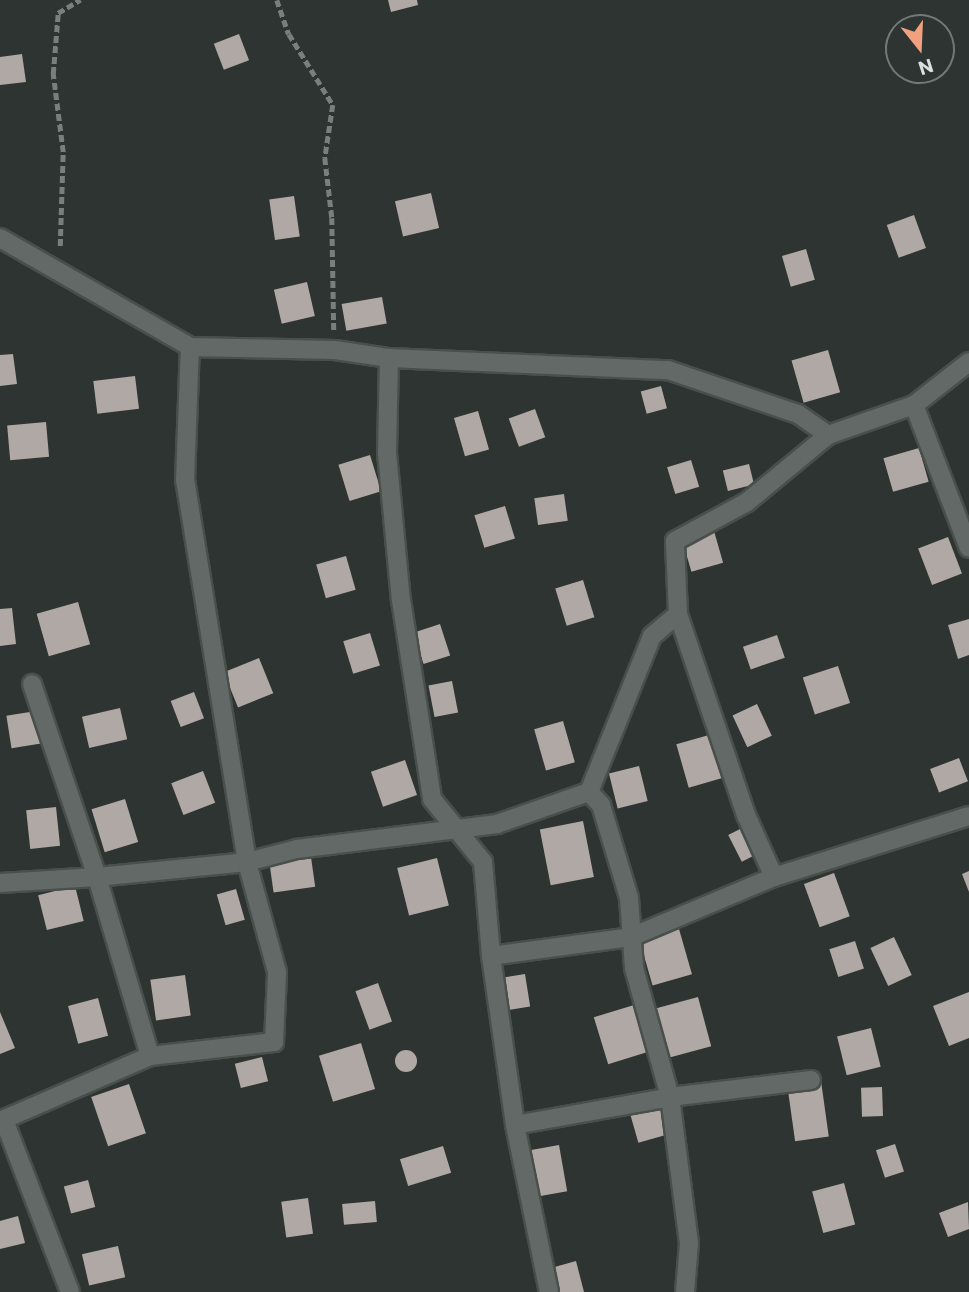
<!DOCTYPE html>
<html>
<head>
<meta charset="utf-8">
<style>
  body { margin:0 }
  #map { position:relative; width:969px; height:1292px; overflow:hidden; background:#2d3431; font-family:Commissioner,sans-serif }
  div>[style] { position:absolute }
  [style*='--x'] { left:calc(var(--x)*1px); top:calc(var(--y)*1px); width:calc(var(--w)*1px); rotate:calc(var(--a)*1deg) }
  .building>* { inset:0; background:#b0a8a5; transform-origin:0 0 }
  .round { border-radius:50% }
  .path>* { height:4.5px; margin-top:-2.25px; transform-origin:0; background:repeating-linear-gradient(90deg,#797f7c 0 7px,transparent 0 10.5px) }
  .roads { filter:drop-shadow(2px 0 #494f4c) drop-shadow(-2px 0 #494f4c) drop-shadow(0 2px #494f4c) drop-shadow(0 -2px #494f4c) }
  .minor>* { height:18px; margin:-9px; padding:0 9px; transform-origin:9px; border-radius:9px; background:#626966 }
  span { translate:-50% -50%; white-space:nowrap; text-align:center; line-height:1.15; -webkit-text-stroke:7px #2d3431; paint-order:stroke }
  .north { position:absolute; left:885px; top:14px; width:70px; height:70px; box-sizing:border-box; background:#2d3431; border:2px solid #737976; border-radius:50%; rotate:162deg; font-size:19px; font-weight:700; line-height:28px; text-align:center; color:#dce0de }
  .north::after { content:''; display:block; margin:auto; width:24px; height:32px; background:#f1a17d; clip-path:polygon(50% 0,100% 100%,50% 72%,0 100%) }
</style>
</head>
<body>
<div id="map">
  <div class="building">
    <i style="clip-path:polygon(388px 0,417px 0,418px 5px,391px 12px)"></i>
    <i style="left:239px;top:34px;width:28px;height:27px;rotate:69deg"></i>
    <i style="clip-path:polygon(22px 54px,26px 82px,0 85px,0 57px)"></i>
    <i style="left:431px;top:193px;width:36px;height:37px;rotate:77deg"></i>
    <i style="left:294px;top:196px;width:41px;height:25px;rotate:82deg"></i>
    <i style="left:914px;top:215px;width:35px;height:29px;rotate:70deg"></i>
    <i style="left:806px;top:249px;width:32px;height:25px;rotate:74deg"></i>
    <i style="left:307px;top:282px;width:35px;height:34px;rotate:77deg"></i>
    <i style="left:382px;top:297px;width:27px;height:41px;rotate:80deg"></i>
    <i style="left:828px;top:350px;width:44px;height:38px;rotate:74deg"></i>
    <i style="clip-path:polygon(13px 354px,17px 384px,0 386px,0 355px)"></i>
    <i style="left:135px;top:376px;width:33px;height:42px;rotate:83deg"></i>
    <i style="left:661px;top:386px;width:23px;height:21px;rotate:75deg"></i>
    <i style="left:535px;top:409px;width:30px;height:28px;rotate:70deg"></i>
    <i style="left:478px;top:411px;width:40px;height:25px;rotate:74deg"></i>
    <i style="left:46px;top:422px;width:35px;height:39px;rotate:85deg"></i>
    <i style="left:919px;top:448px;width:35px;height:37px;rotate:74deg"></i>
    <i style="left:370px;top:455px;width:38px;height:33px;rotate:73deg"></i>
    <i style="left:691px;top:460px;width:28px;height:25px;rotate:73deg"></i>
    <i style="left:749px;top:464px;width:21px;height:27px;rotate:76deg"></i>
    <i style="left:564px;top:494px;width:27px;height:30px;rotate:82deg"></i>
    <i style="left:505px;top:506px;width:34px;height:32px;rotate:73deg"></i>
    <i style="left:714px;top:531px;width:33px;height:33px;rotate:74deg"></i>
    <i style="left:948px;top:537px;width:39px;height:32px;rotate:69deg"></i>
    <i style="left:346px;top:556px;width:35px;height:31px;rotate:74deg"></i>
    <i style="left:583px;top:580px;width:39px;height:29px;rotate:73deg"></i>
    <i style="left:78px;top:602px;width:44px;height:43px;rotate:74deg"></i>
    <i style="clip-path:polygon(12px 608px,16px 644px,0 646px,0 609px)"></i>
    <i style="clip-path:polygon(969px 619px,969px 655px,958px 659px,948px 625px)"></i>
    <i style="left:440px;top:624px;width:33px;height:28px;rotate:72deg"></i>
    <i style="left:370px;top:633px;width:34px;height:28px;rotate:73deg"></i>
    <i style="left:777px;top:635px;width:24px;height:36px;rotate:71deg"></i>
    <i style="left:259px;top:658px;width:38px;height:38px;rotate:68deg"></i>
    <i style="left:838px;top:666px;width:39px;height:37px;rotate:72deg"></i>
    <i style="left:452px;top:681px;width:32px;height:24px;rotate:79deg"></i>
    <i style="left:194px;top:692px;width:28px;height:25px;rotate:69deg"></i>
    <i style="left:757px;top:704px;width:35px;height:27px;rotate:65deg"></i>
    <i style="left:120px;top:708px;width:32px;height:39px;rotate:77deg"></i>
    <i style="left:36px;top:711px;width:33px;height:30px;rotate:81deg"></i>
    <i style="left:563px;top:721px;width:43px;height:30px;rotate:74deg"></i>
    <i style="left:709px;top:735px;width:45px;height:34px;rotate:74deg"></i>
    <i style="left:959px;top:758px;width:25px;height:31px;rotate:69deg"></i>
    <i style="left:405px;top:760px;width:37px;height:36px;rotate:71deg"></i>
    <i style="left:639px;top:766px;width:36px;height:31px;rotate:76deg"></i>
    <i style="left:203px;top:771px;width:34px;height:34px;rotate:69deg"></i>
    <i style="left:125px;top:799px;width:45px;height:35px;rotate:73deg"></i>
    <i style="left:56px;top:807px;width:39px;height:30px;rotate:84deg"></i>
    <i style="left:583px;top:821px;width:57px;height:44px;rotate:79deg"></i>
    <i style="left:746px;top:826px;width:30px;height:20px;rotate:63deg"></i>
    <i style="left:311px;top:857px;width:30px;height:42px;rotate:82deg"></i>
    <i style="left:437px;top:858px;width:49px;height:41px;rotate:76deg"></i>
    <i style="clip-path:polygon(969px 871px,969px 892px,962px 874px)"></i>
    <i style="left:834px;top:873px;width:46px;height:32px;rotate:70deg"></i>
    <i style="left:75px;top:886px;width:36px;height:38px;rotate:76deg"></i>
    <i style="left:236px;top:889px;width:32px;height:20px;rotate:74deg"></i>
    <i style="left:679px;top:929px;width:47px;height:41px;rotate:74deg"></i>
    <i style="left:894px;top:937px;width:42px;height:26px;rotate:65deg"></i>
    <i style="left:855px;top:941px;width:29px;height:27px;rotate:72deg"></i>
    <i style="left:525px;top:974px;width:33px;height:22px;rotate:81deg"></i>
    <i style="left:185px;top:975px;width:41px;height:35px;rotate:82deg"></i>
    <i style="left:378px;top:983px;width:41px;height:24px;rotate:70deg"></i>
    <i style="clip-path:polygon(969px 992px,969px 1038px,949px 1046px,933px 1006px)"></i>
    <i style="left:698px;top:997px;width:51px;height:43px;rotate:75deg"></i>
    <i style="left:98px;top:998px;width:39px;height:31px;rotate:75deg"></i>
    <i style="left:634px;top:1005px;width:49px;height:42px;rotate:73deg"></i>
    <i style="clip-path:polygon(0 1012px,15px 1048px,0 1054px)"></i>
    <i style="left:871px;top:1028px;width:40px;height:35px;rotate:76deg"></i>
    <i style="left:361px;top:1043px;width:48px;height:44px;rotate:73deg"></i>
    <i class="round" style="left:395px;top:1050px;width:22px;height:22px"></i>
    <i style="left:262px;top:1057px;width:25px;height:28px;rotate:76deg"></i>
    <i style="left:821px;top:1081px;width:56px;height:34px;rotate:82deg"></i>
    <i style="left:129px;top:1084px;width:52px;height:40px;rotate:71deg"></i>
    <i style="left:882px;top:1087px;width:29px;height:21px;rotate:88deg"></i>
    <i style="left:661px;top:1102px;width:33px;height:33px;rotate:74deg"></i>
    <i style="left:895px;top:1144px;width:29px;height:20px;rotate:72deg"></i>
    <i style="left:559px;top:1145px;width:47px;height:34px;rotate:80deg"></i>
    <i style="left:443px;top:1146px;width:28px;height:45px;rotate:73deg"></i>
    <i style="left:88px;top:1180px;width:28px;height:25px;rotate:75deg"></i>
    <i style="left:844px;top:1183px;width:43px;height:33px;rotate:75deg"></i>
    <i style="left:308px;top:1198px;width:36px;height:27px;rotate:82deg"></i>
    <i style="left:375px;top:1201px;width:21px;height:33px;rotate:85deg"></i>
    <i style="clip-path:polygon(968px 1202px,969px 1229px,948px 1237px,939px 1213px)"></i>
    <i style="clip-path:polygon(18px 1216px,25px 1243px,0 1249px,0 1221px)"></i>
    <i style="left:118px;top:1246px;width:32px;height:37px;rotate:77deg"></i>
    <i style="clip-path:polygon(576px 1261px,584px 1292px,557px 1292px,551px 1268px)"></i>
  </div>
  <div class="path">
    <i style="--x:277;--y:0;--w:36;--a:71"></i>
    <i style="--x:289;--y:34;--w:84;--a:58.2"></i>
    <i style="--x:333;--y:105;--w:54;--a:98.6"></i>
    <i style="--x:325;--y:158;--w:60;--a:83.3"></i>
    <i style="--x:332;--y:218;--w:112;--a:89"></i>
    <i style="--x:60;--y:246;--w:94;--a:-88.2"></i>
    <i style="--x:63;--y:152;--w:79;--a:-97.3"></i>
    <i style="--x:53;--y:74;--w:61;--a:-85.3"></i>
    <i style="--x:58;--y:13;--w:26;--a:-31"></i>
  </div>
  <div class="roads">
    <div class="minor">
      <i style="--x:0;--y:238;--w:219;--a:29.8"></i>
      <i style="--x:190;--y:347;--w:145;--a:1.2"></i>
      <i style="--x:335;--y:350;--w:55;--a:8.4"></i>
      <i style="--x:389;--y:358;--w:279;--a:2.5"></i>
      <i style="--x:668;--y:370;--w:137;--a:18.7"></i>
      <i style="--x:798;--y:414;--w:37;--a:35"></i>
      <i style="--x:389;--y:358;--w:95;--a:91.2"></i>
      <i style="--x:387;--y:453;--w:148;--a:84.6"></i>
      <i style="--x:401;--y:600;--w:201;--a:81.1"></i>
      <i style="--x:432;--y:799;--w:81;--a:51"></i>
      <i style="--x:483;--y:862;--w:94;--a:85.1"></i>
      <i style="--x:491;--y:956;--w:171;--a:81.9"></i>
      <i style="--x:515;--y:1125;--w:170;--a:78.5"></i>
      <i style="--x:914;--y:405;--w:153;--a:69"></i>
      <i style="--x:32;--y:684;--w:204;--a:71.4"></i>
      <i style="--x:97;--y:877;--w:187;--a:73.5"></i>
      <i style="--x:589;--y:792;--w:18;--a:47"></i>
      <i style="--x:601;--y:805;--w:97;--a:73.2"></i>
      <i style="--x:629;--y:898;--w:70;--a:85.9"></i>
      <i style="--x:634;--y:968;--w:134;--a:74.4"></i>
      <i style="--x:670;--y:1097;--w:147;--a:82.6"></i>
      <i style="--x:689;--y:1243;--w:49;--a:94.7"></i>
      <i style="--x:774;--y:877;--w:68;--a:-114.3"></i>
      <i style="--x:746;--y:815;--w:212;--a:-108.7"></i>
      <i style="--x:678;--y:614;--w:73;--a:-92.4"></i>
      <i style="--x:675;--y:541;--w:82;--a:-28.4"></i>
      <i style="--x:747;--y:502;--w:105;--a:-39.6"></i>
      <i style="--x:828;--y:435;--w:91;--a:-19.2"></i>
      <i style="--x:914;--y:405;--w:70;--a:-38"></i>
      <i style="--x:0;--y:883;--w:97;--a:-3.5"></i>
      <i style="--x:97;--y:877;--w:151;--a:-5.7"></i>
      <i style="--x:247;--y:862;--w:52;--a:-14.6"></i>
      <i style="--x:297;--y:849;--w:202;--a:-7.1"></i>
      <i style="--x:497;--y:824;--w:97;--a:-19.2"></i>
      <i style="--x:589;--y:792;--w:168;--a:-68"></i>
      <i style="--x:652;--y:636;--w:34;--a:-40"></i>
      <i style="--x:491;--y:956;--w:141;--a:-7.7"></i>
      <i style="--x:631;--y:937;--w:155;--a:-22.8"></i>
      <i style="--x:774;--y:877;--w:204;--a:-17.4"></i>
      <i style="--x:4;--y:1120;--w:184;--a:69"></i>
      <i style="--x:0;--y:1121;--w:163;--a:-23.4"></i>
      <i style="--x:150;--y:1056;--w:125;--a:-6.4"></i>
      <i style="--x:274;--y:1042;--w:70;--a:-87.5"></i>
      <i style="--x:277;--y:972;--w:114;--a:-105.3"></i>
      <i style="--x:247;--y:862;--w:386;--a:-99.2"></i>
      <i style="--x:185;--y:481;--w:134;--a:-87.9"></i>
      <i style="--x:515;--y:1125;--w:158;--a:-10.2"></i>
      <i style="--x:670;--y:1097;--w:142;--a:-6.9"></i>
    </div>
  </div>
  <div class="north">N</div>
</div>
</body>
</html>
